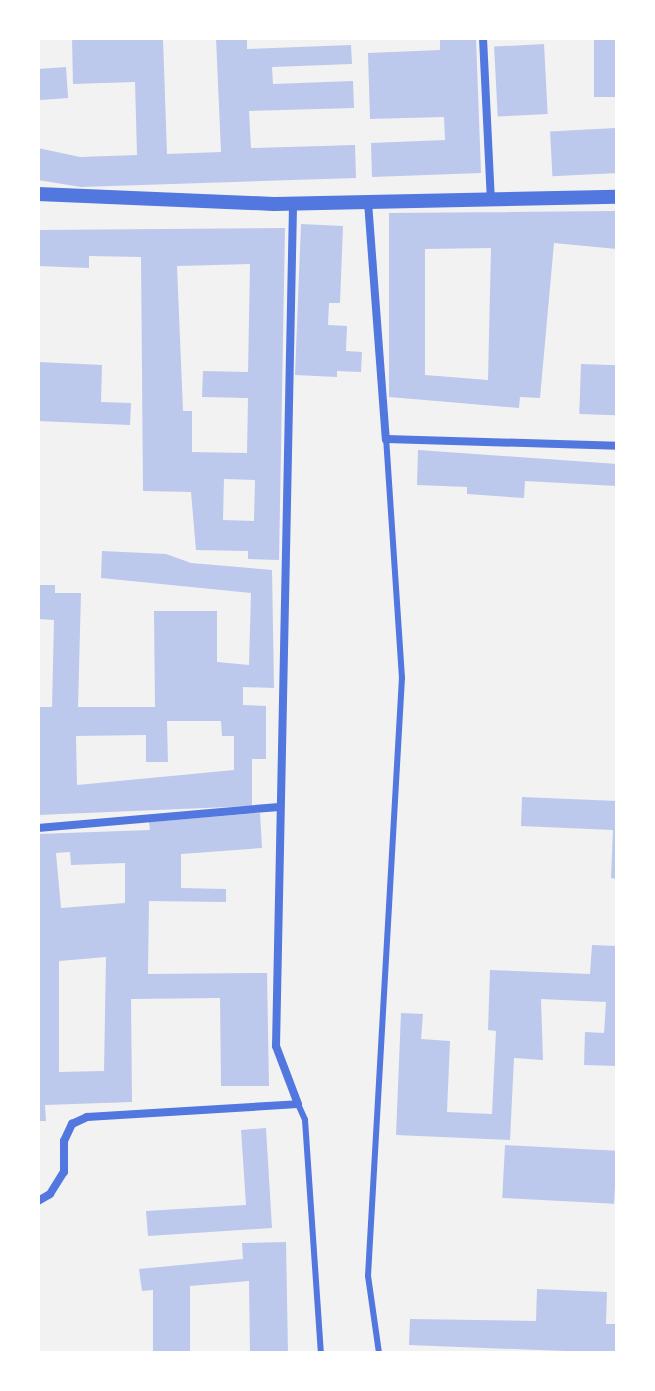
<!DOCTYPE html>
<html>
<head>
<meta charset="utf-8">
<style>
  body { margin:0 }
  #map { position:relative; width:655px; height:1391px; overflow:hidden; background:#f2f2f2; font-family:"Alegreya Sans",sans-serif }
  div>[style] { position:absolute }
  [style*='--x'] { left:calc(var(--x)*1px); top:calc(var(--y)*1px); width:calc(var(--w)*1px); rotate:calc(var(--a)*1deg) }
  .building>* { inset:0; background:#bdc9ec; transform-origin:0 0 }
  .service>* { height:6px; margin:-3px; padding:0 3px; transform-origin:3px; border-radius:3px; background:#5277de }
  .minor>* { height:8px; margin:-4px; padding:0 4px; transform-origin:4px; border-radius:4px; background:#5277de }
  .tertiary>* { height:14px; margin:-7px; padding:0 7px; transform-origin:7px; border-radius:7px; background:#5277de }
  span { translate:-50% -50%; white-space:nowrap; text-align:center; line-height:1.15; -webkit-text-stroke:7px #fff; paint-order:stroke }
  .frame { position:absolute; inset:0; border:40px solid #fff; pointer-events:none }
</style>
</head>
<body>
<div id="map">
  <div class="building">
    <i style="clip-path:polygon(72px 38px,163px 38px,167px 154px,221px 152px,216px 38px,247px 38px,247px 49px,351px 45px,352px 64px,272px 67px,273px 84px,353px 81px,354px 108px,249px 111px,251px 148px,355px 145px,356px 178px,81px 187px,38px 180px,38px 148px,80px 157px,137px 155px,135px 82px,73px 84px)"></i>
    <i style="clip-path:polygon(440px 38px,476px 38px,481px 173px,372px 177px,371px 143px,445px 140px,444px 117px,370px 119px,368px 53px,440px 50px)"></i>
    <i style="left:594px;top:38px;width:23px;height:59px"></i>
    <i style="left:544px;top:44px;width:70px;height:50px;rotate:87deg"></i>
    <i style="left:66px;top:67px;width:31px;height:28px;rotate:86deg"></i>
    <i style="left:615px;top:128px;width:45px;height:65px;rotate:87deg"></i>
    <i style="clip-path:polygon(evenodd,617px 211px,617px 249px,554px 243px,540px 398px,520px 397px,519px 408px,389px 397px,389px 213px,617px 211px,491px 248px,488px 380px,425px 375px,425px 249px,491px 248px)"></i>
    <i style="clip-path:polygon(301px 224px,343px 226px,340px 303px,329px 303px,328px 325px,347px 326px,346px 351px,362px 352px,361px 372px,337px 371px,337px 377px,295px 375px)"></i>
    <i style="clip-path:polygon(evenodd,285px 228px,279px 560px,248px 559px,248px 551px,196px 550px,191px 492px,143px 491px,141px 257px,89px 256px,89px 268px,38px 266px,38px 230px,285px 228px,250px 264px,248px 372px,203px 371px,202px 397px,248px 398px,247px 453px,192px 452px,192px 411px,183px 411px,177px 266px,250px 264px,285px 228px,224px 479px,255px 480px,254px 521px,223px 520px,224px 479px)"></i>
    <i style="clip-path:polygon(38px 362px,102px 365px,101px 402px,131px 403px,130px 425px,38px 421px)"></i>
    <i style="left:581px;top:364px;width:36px;height:50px;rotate:2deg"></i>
    <i style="clip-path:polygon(418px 450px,617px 464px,617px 486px,525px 481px,524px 498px,467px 494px,467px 487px,417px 485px)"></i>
    <i style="clip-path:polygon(evenodd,102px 551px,166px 554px,191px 563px,272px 570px,274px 688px,243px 687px,243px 705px,266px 706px,266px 759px,252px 759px,252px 806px,38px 815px,38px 707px,52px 707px,54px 620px,38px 619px,38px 585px,55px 585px,55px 593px,81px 593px,78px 707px,155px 707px,154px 611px,217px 611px,217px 662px,249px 665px,251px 593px,101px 578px,102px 551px,167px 721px,221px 721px,222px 736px,234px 736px,234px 770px,77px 785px,76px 736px,146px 735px,146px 762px,168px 762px,167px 721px)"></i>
    <i style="clip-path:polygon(522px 797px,617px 801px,617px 879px,611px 878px,613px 830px,521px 826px)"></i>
    <i style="clip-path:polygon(evenodd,260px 813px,262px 848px,181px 854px,181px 888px,226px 889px,226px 902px,149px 901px,148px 974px,267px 973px,269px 1086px,221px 1086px,220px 998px,131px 999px,132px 1102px,45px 1105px,46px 1121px,38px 1121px,38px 834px,150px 830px,149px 822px,260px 813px,70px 852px,71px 865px,125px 863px,125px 903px,61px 908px,56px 853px,70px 852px,260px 813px,106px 957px,104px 1071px,59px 1072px,59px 961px,106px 957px)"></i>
    <i style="clip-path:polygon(592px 945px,617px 946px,617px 1066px,584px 1065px,585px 1032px,604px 1033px,606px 1002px,541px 999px,543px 1060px,514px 1058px,510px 1140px,396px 1135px,401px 1013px,423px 1014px,421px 1039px,450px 1041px,447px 1112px,492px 1114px,496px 1031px,488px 1030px,490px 970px,590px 974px)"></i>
    <i style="clip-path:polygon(266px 1128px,272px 1228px,148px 1236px,146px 1211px,246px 1205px,241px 1130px)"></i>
    <i style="left:505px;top:1145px;width:112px;height:53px;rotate:3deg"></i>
    <i style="clip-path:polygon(286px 1242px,288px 1353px,250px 1353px,249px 1281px,190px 1286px,190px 1353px,153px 1353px,153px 1290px,142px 1291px,139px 1269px,243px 1259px,242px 1243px)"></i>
    <i style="clip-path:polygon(537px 1289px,607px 1292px,606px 1324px,617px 1324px,617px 1353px,409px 1345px,410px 1319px,536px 1321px)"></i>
  </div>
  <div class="service">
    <i style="--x:298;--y:1104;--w:17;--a:66"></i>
    <i style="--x:305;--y:1120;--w:234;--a:86.1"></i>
    <i style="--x:379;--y:1353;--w:78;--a:-98.1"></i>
    <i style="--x:368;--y:1276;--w:599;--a:-86.75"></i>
    <i style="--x:402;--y:678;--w:240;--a:-93.8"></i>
  </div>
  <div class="minor">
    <i style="--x:483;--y:38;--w:162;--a:87.2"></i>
    <i style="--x:368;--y:202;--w:238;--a:85.7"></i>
    <i style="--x:386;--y:439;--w:231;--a:1.7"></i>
    <i style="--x:38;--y:828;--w:242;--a:-5"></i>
    <i style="--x:38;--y:1201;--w:14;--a:-30"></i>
    <i style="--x:50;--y:1194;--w:26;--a:-58"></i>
    <i style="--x:64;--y:1172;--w:31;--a:-90"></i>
    <i style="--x:64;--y:1141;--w:19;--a:-65"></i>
    <i style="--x:72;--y:1124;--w:17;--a:-25"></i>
    <i style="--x:87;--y:1117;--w:211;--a:-3.5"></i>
    <i style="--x:298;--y:1104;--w:62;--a:-110.8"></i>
    <i style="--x:276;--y:1046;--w:842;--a:-88.84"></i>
  </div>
  <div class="tertiary">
    <i style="--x:38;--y:194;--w:236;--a:2.4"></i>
    <i style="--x:274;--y:204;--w:343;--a:-1.2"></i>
  </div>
  <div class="frame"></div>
</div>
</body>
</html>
